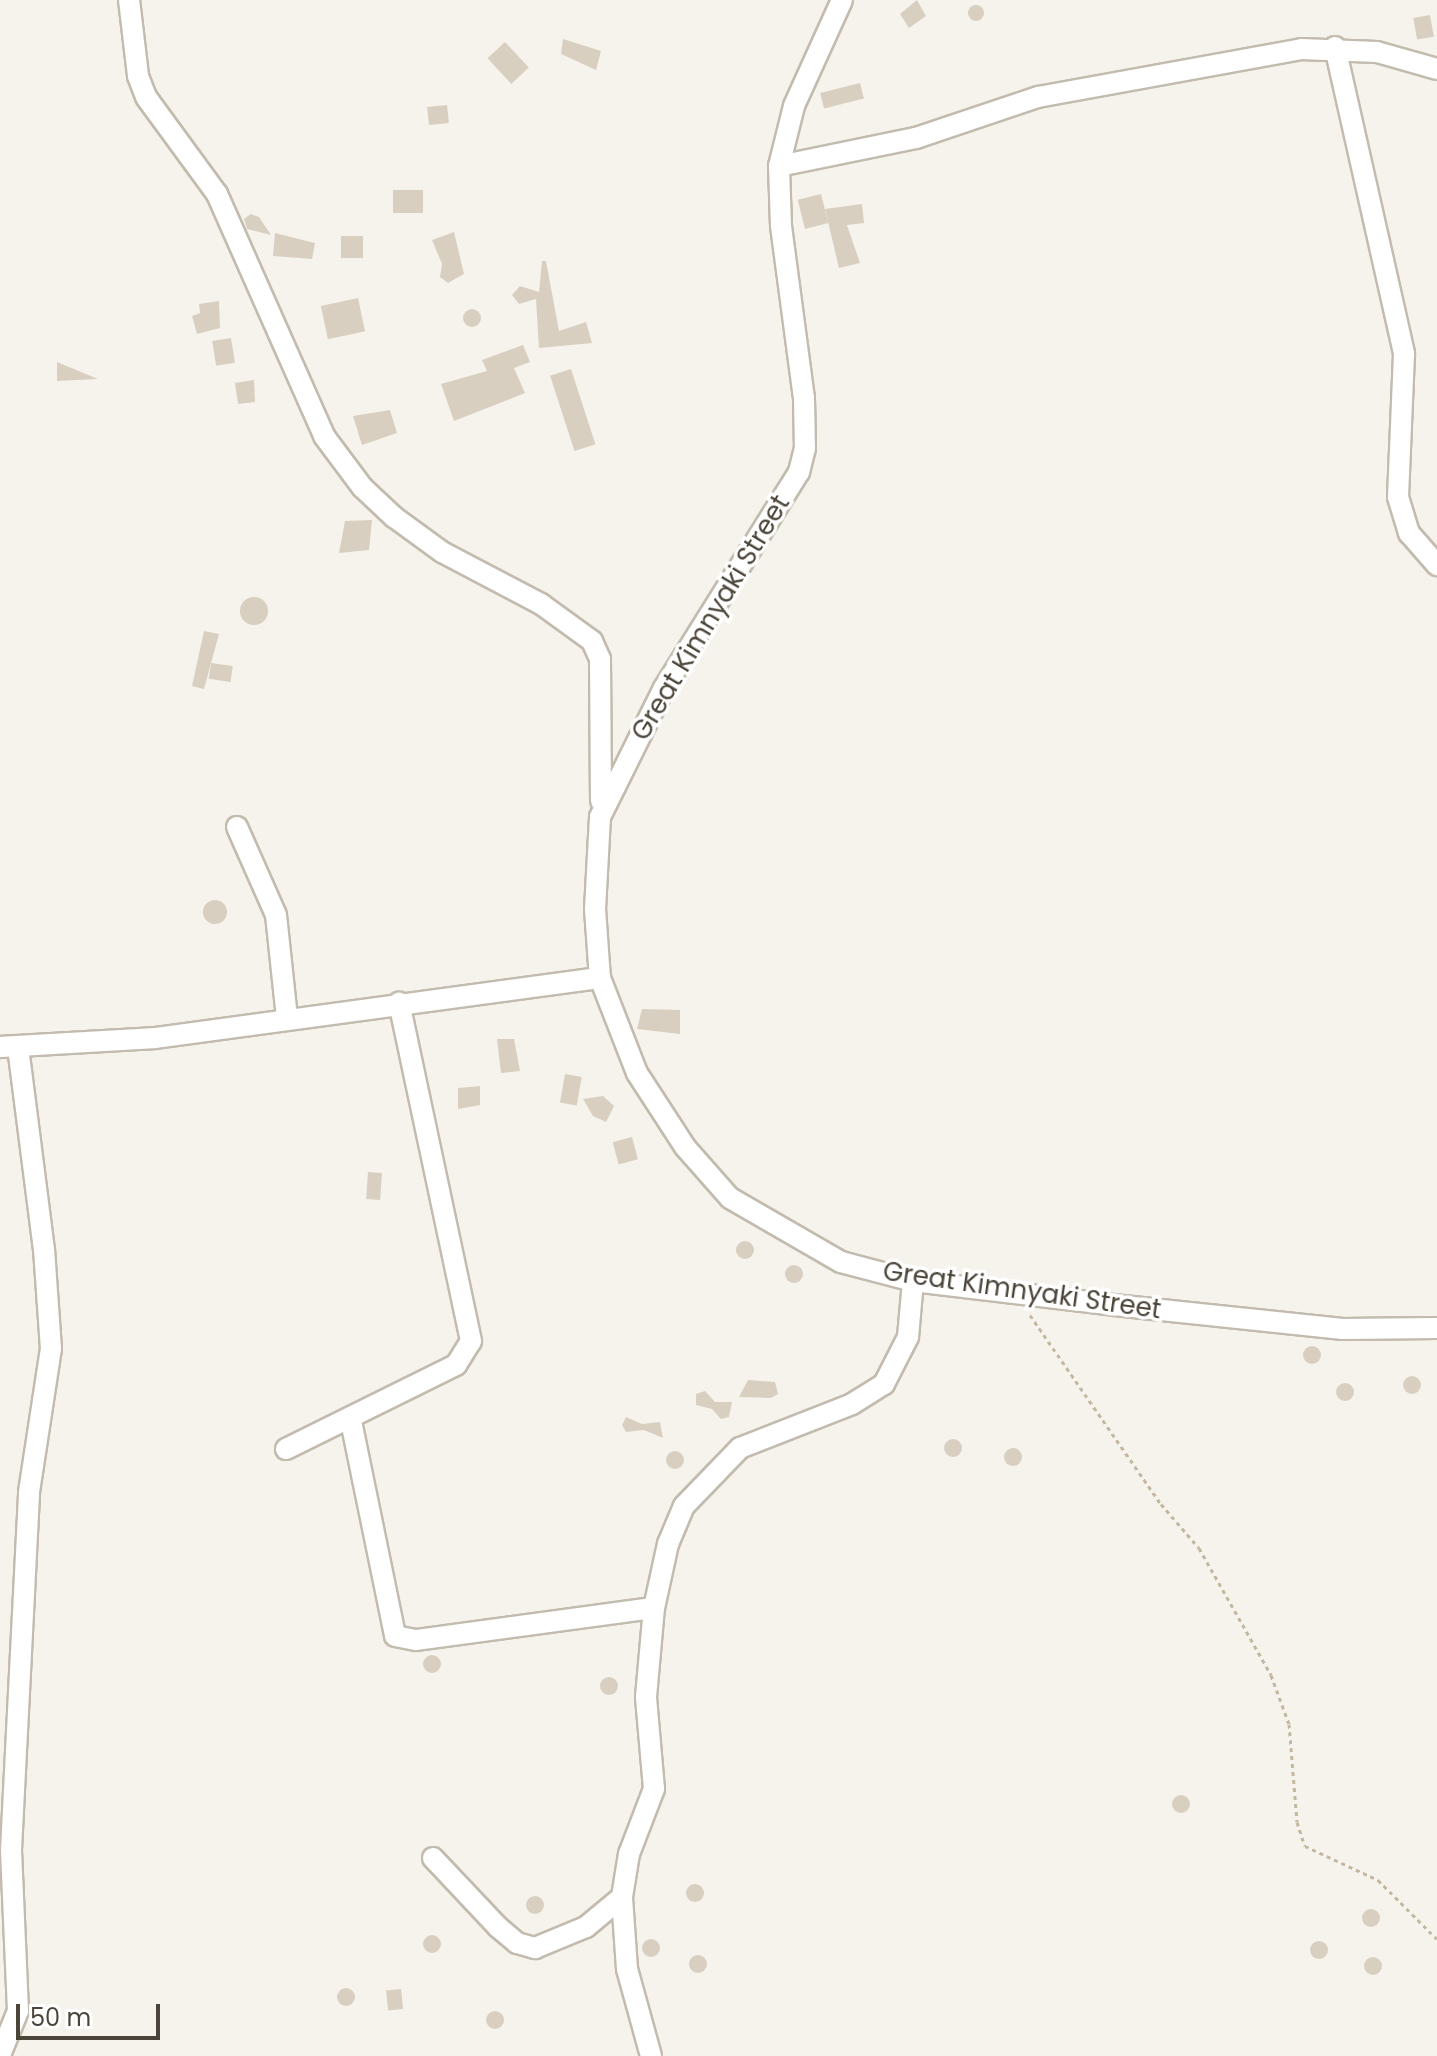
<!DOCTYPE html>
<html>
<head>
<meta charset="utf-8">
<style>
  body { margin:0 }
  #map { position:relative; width:1437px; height:2056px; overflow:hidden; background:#f6f3ec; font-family:Poppins,sans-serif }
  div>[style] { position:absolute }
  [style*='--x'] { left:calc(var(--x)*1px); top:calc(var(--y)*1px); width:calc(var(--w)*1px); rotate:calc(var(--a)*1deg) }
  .building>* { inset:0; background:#d8cfc1; transform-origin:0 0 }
  .round { border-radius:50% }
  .path>* { height:3px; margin-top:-1.5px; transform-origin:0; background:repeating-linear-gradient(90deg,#c4b79f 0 4px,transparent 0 8px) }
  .roads { filter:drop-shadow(2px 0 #c2bbae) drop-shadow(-2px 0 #c2bbae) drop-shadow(0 2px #c2bbae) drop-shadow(0 -2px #c2bbae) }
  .street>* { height:20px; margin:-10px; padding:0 10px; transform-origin:10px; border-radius:10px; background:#fff }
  span { translate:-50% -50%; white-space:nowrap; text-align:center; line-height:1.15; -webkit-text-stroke:7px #fff; paint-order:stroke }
  .street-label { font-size:26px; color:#4b4439 }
  .scale { position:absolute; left:16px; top:2004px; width:144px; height:36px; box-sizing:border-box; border:4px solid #4b4439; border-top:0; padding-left:10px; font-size:24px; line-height:28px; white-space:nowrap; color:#4b4439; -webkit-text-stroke:6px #fff; paint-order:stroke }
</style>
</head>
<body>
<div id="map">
  <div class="building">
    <i style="clip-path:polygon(917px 0,926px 16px,909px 28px,900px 14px)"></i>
    <i class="round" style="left:968px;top:5px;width:16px;height:16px"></i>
    <i style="left:1430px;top:15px;width:22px;height:17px;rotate:80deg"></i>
    <i style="clip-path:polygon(563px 39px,601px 51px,596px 70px,561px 54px)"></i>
    <i style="left:505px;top:42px;width:35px;height:24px;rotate:47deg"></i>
    <i style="left:860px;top:83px;width:16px;height:41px;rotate:76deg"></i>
    <i style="left:447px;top:105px;width:18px;height:20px;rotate:84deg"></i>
    <i style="left:393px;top:190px;width:30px;height:23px"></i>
    <i style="left:821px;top:194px;width:30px;height:24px;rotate:76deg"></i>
    <i style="clip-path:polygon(862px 204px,864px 223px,847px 225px,860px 263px,839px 268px,825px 209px)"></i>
    <i style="clip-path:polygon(251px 214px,259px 217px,271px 235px,247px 229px,244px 219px)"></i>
    <i style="clip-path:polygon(454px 232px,464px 274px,448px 283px,440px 277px,442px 264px,432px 240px)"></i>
    <i style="clip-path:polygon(275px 233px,315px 243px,312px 259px,273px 256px)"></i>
    <i style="left:341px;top:236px;width:22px;height:22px"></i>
    <i style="clip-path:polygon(542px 261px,546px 261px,559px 331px,586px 322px,592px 343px,539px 348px,536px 299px,519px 304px,512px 295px,520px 286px,539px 292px)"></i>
    <i style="left:358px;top:298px;width:34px;height:38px;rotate:78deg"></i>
    <i style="clip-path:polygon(219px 301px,220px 328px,197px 334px,192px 316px,200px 313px,199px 304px)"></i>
    <i class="round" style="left:463px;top:309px;width:18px;height:18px"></i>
    <i style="left:231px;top:338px;width:25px;height:19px;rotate:81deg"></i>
    <i style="clip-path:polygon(523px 345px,530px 362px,514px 368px,525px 393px,454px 421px,441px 384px,487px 371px,482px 360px)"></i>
    <i style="clip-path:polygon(57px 362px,98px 379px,57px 381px)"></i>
    <i style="left:571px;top:369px;width:79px;height:22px;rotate:72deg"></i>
    <i style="clip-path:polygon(254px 380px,255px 402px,238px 404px,235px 383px)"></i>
    <i style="clip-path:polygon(390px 410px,397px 433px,362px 445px,353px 416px)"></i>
    <i style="clip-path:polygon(372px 520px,369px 550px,339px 553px,345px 521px)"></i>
    <i class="round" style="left:240px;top:597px;width:28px;height:28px"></i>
    <i style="clip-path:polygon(204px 631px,219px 634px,204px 689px,192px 686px)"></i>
    <i style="left:211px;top:663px;width:22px;height:16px;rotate:8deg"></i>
    <i class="round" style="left:203px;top:900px;width:24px;height:24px"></i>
    <i style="clip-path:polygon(642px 1009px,680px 1010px,680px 1034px,637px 1029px)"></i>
    <i style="clip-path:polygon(497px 1039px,514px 1039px,520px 1071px,501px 1073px)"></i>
    <i style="left:565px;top:1074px;width:17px;height:29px;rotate:10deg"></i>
    <i style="clip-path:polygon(480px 1086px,480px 1105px,458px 1109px,458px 1088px)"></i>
    <i style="clip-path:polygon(603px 1096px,614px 1106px,606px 1122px,593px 1116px,583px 1099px)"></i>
    <i style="left:632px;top:1137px;width:23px;height:20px;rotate:75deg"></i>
    <i style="left:368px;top:1172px;width:14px;height:27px;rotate:4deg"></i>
    <i class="round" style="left:736px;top:1241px;width:18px;height:18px"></i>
    <i class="round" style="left:785px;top:1265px;width:18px;height:18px"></i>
    <i class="round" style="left:1303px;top:1346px;width:18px;height:18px"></i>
    <i class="round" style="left:1403px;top:1376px;width:18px;height:18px"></i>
    <i style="clip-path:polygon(748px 1380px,775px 1382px,778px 1394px,771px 1398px,739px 1397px)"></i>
    <i class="round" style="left:1336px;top:1383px;width:18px;height:18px"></i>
    <i style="clip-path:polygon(705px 1391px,715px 1402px,732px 1402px,729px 1417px,721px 1419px,712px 1409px,696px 1405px,696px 1394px)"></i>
    <i style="clip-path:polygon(626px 1417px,642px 1424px,660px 1422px,663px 1438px,644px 1430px,626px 1432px,622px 1425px)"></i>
    <i class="round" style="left:944px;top:1439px;width:18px;height:18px"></i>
    <i class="round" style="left:1004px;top:1448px;width:18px;height:18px"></i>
    <i class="round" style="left:666px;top:1451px;width:18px;height:18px"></i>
    <i class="round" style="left:423px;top:1655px;width:18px;height:18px"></i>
    <i class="round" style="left:600px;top:1677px;width:18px;height:18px"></i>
    <i class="round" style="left:1172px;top:1795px;width:18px;height:18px"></i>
    <i class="round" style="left:686px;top:1884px;width:18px;height:18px"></i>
    <i class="round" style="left:526px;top:1896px;width:18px;height:18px"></i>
    <i class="round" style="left:1362px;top:1909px;width:18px;height:18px"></i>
    <i class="round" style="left:423px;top:1935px;width:18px;height:18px"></i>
    <i class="round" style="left:642px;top:1939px;width:18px;height:18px"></i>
    <i class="round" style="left:1310px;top:1941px;width:18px;height:18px"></i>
    <i class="round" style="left:689px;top:1955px;width:18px;height:18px"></i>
    <i class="round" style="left:1364px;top:1957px;width:18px;height:18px"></i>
    <i class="round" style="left:337px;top:1988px;width:18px;height:18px"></i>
    <i style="left:401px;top:1989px;width:20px;height:15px;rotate:84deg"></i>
    <i class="round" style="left:486px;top:2011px;width:18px;height:18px"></i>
  </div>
  <div class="path">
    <i style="--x:1030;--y:1315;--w:230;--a:55.3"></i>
    <i style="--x:1161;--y:1504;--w:58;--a:49.2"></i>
    <i style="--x:1199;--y:1548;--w:146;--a:60.4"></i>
    <i style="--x:1271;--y:1675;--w:52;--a:69.8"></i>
    <i style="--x:1289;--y:1724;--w:98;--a:85.3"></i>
    <i style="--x:1297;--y:1822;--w:25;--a:72"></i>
    <i style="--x:1305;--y:1846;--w:81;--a:25"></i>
    <i style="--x:1378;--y:1880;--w:83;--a:45"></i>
  </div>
  <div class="roads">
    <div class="street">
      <i style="--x:129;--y:0;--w:77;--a:83.2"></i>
      <i style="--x:138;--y:76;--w:22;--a:69"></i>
      <i style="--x:146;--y:97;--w:120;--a:53.8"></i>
      <i style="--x:217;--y:194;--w:265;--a:66.1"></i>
      <i style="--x:324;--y:436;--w:64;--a:53.3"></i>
      <i style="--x:362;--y:487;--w:44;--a:43.2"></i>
      <i style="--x:394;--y:517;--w:59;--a:36.1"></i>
      <i style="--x:442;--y:552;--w:112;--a:27.7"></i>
      <i style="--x:541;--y:604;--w:63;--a:36"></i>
      <i style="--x:592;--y:641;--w:20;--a:66"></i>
      <i style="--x:600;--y:659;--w:142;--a:89.6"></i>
      <i style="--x:842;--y:0;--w:116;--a:114.4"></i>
      <i style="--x:794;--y:106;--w:62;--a:104"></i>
      <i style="--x:779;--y:166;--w:60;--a:88.1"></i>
      <i style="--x:781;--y:226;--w:174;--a:82.4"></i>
      <i style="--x:804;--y:398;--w:50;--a:88.9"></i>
      <i style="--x:805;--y:448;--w:25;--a:104"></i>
      <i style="--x:799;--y:472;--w:255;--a:122"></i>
      <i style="--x:664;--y:688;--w:144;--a:116.4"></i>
      <i style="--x:600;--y:817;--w:92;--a:93.1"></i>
      <i style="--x:595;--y:909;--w:69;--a:85.9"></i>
      <i style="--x:600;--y:978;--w:102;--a:68.7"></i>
      <i style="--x:637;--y:1073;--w:88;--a:57"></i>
      <i style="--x:685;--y:1147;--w:68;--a:48.6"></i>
      <i style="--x:730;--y:1198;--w:128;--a:30"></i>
      <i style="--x:841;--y:1262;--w:74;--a:14.8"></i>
      <i style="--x:913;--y:1281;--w:202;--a:6.8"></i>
      <i style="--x:1114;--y:1305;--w:230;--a:6"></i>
      <i style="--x:1343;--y:1329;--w:94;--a:-0.6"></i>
      <i style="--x:1335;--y:47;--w:315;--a:77.3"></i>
      <i style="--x:1404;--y:354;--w:143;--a:92.4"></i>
      <i style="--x:1398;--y:497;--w:38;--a:73"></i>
      <i style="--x:1409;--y:533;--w:43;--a:48.8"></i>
      <i style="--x:779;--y:166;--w:140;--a:-11.6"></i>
      <i style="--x:916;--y:138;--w:129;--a:-18.6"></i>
      <i style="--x:1038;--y:97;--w:267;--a:-10.3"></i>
      <i style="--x:1301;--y:49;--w:76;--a:2.3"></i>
      <i style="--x:1377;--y:52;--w:62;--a:15.8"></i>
      <i style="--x:237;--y:827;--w:96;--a:66.1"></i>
      <i style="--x:276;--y:915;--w:104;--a:83.9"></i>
      <i style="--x:0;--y:1047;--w:155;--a:-3.3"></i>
      <i style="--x:155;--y:1038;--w:449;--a:-7.7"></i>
      <i style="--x:351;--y:1421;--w:219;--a:78.4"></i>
      <i style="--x:395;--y:1636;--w:21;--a:11"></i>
      <i style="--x:416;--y:1640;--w:240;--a:-7.7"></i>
      <i style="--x:286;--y:1449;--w:190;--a:-26.3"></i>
      <i style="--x:456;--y:1365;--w:28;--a:-58"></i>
      <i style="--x:471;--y:1341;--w:346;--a:-102"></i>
      <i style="--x:433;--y:1858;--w:95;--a:46.7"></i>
      <i style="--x:498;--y:1927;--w:25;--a:40"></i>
      <i style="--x:517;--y:1943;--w:19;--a:16"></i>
      <i style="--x:535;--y:1948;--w:55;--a:-22.4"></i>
      <i style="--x:586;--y:1927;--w:47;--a:-39.8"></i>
      <i style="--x:0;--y:2055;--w:48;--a:-67.8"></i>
      <i style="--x:18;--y:2011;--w:161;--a:-92.5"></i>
      <i style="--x:11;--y:1850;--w:358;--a:-87.1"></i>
      <i style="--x:29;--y:1492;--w:145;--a:-81.3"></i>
      <i style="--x:51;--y:1349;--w:99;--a:-94"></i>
      <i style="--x:44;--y:1250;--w:205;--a:-97.3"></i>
      <i style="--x:651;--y:2056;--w:90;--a:-105.4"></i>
      <i style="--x:627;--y:1969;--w:72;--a:-94"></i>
      <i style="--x:622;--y:1897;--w:44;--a:-80.8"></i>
      <i style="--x:629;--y:1854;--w:70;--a:-69"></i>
      <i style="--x:654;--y:1789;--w:92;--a:-95"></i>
      <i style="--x:646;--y:1697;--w:89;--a:-84.9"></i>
      <i style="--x:654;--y:1608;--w:66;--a:-77.7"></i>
      <i style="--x:668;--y:1544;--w:41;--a:-67.2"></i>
      <i style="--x:684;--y:1506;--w:81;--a:-46"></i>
      <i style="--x:740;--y:1448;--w:120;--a:-21.4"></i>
      <i style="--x:852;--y:1404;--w:38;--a:-32"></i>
      <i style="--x:884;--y:1384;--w:53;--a:-62.9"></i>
      <i style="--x:908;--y:1337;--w:56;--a:-84.9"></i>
    </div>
  </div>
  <div class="street-label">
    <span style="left:711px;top:618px;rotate:-59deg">Great Kimnyaki Street</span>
    <span style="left:1022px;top:1291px;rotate:8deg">Great Kimnyaki Street</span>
  </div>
  <div class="scale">50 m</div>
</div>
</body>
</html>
